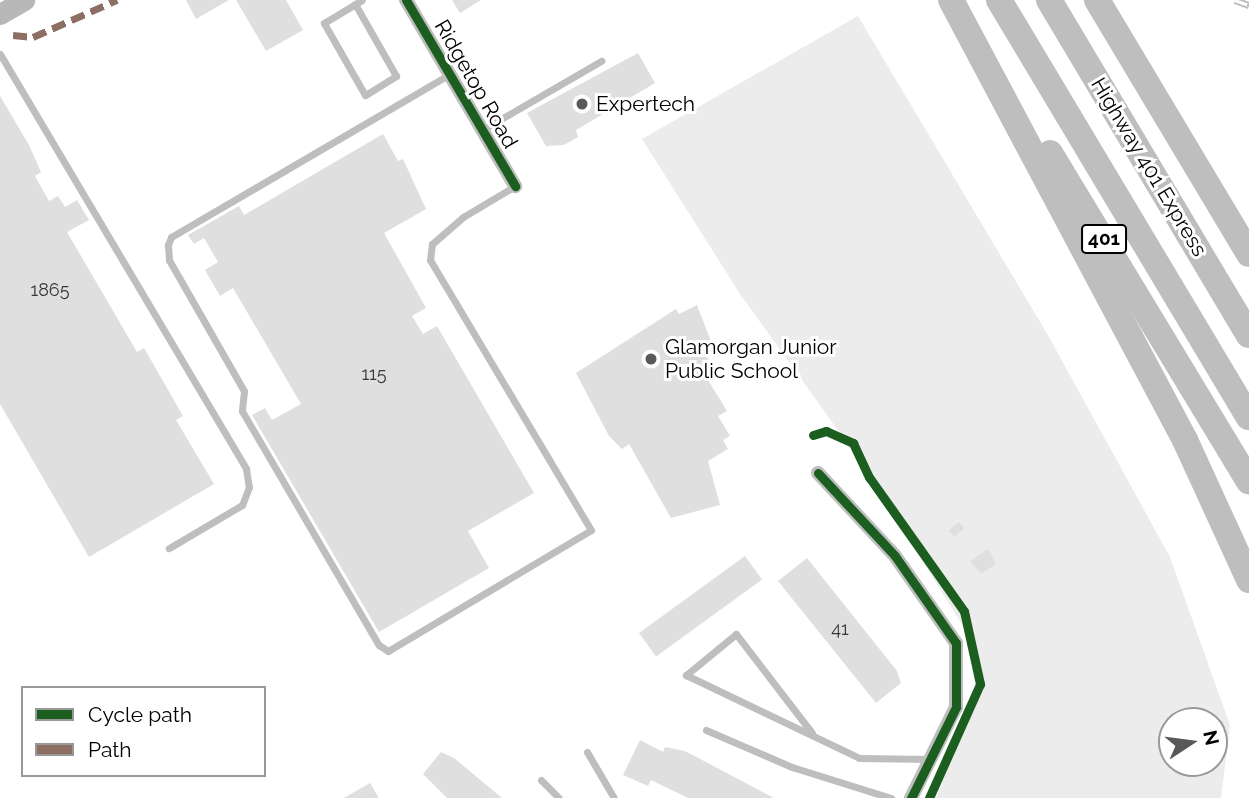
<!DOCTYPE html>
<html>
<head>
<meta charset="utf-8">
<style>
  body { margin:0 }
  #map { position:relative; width:1249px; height:798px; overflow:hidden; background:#fff; font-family:Raleway,sans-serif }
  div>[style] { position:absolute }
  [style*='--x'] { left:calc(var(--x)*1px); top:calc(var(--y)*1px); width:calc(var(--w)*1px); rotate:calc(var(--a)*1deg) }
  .green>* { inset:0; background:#ececec }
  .building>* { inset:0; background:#dfdfdf; transform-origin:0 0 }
  .service>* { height:7px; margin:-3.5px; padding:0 3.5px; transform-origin:3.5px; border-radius:3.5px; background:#bebebe }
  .minor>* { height:14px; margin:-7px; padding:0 7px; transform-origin:7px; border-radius:7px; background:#bebebe }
  .secondary>* { height:21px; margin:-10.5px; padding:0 10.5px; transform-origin:10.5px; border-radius:10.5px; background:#b8b8b8 }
  .motorway>* { height:26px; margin:-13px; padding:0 13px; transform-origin:13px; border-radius:13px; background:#bebebe }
  .rail>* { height:7px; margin-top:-3.5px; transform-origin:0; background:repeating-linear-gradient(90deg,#fff 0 13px,#bebebe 0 26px); box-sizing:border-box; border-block:2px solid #bebebe }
  .quiet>* { height:7px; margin-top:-3.5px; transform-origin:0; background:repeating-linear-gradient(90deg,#8d6e63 0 14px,transparent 0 21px) }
  .cycleway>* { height:9px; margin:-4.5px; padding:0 4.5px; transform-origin:4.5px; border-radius:4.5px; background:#1b5e20 }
  .dots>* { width:19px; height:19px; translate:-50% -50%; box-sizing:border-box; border:4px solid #fff; border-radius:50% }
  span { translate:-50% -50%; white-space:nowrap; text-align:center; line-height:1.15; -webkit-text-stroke:6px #fff; paint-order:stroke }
  .number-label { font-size:18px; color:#383838 }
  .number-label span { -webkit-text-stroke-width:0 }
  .shield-label span { padding:2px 5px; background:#fff; border:2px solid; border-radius:5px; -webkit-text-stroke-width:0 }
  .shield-label { font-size:19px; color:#000; font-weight:700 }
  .street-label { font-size:21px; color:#000 }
  .poi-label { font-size:21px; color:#000 }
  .left { translate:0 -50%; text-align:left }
  .legend { position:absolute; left:21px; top:686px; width:245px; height:91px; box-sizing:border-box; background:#fff; border:2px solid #999; margin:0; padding:9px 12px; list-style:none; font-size:21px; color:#000 }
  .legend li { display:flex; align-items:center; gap:14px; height:35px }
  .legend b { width:35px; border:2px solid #999 }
  .north { position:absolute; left:1158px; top:707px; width:70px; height:70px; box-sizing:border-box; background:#fff; border:2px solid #999; border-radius:50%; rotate:77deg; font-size:19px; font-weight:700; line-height:28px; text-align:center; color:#000 }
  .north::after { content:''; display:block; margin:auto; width:24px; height:32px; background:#595959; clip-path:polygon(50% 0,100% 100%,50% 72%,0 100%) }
</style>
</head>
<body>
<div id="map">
  <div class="green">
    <i style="clip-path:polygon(evenodd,858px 16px,1049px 337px,1170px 557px,1230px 725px,1221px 798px,936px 798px,981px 685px,971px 639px,860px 461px,740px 294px,642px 139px,858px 16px,1172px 721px,1214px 721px,1214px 763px,1172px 763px,1172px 721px)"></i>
  </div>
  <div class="building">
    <i style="clip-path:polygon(186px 0,229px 0,196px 19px)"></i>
    <i style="clip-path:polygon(236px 0,286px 0,303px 30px,266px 51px)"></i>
    <i style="clip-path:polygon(452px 0,481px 0,460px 13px)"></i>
    <i style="clip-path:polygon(638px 53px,655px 83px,576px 130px,578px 137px,564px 145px,546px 146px,527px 113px)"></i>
    <i style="clip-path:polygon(0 96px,29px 145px,41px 172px,35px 176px,49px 201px,58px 196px,65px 207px,77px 200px,89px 220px,67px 232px,137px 352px,144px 348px,183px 416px,176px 420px,214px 484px,89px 557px,0 404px)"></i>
    <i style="clip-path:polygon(383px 134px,398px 161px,403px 159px,426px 209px,384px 233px,426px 308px,412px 316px,423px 334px,437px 326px,534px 493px,468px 531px,489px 568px,379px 632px,252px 415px,265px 408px,272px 420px,301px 404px,233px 288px,220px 296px,205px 270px,218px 262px,204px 238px,194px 244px,188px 235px,239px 206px,244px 215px)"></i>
    <i style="clip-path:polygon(697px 305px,715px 352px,707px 357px,714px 369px,705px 375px,727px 411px,718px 416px,730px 436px,723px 440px,728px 449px,708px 461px,720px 505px,671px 518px,629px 444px,622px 449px,609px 436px,576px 373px,676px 309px,679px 314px)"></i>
    <i style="left:959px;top:522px;width:8px;height:13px;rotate:50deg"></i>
    <i style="clip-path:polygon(988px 549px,996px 564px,981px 574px,970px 561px)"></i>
    <i style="left:745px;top:556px;width:29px;height:131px;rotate:54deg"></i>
    <i style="clip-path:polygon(807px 558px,897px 671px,901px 683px,876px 703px,778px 581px)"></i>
    <i style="clip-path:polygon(640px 740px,663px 752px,665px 747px,685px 751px,774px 798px,688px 798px,651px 780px,648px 786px,623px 775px)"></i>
    <i style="clip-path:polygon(441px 752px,454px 758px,502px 798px,447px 798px,423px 774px)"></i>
    <i style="clip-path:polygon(370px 783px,379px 798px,344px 798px)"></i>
  </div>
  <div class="service">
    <i style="--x:355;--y:4;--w:83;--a:60.3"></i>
    <i style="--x:396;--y:76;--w:36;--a:148"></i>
    <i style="--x:365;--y:95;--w:83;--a:-119.7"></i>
    <i style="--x:324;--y:23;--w:44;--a:-31.2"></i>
    <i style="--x:0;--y:54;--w:482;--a:59.3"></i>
    <i style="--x:246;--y:469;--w:18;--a:81"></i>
    <i style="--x:249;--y:487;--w:19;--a:111"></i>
    <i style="--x:242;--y:505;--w:85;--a:149.5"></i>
    <i style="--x:450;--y:74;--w:323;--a:149.7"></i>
    <i style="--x:171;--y:237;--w:9;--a:111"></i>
    <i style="--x:168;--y:245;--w:15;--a:86"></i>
    <i style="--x:169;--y:260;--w:151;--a:60.2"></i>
    <i style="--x:244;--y:391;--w:20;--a:96"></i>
    <i style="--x:242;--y:411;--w:271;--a:59.7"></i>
    <i style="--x:379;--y:645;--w:11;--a:34"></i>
    <i style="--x:388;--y:651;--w:236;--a:-30.8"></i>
    <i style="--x:591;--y:530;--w:314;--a:-120.8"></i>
    <i style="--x:430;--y:260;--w:16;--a:-83"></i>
    <i style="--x:432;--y:244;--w:41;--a:-41.1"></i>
    <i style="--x:463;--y:217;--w:61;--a:-30.8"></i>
    <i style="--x:482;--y:130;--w:138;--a:-30.1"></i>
    <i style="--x:706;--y:730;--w:94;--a:23.3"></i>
    <i style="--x:792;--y:767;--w:104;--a:17.4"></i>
    <i style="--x:812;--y:733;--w:125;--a:-127.5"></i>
    <i style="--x:736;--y:634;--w:65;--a:140.6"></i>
    <i style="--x:686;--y:675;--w:192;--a:25.6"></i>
    <i style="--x:859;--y:758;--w:71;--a:0.8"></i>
    <i style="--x:587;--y:752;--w:53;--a:59.6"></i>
    <i style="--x:541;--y:780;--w:25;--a:45"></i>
  </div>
  <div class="minor">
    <i style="--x:406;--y:0;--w:216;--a:59.6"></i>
    <i style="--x:818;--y:473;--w:113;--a:47.1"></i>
    <i style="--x:895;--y:556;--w:106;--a:55"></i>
    <i style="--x:956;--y:643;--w:64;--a:90"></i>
    <i style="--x:956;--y:707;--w:102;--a:116.3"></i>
  </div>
  <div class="secondary">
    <i style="--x:0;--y:14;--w:28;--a:-30"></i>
  </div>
  <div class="motorway">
    <i style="--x:951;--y:0;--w:498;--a:62"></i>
    <i style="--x:1185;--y:440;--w:154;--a:65.4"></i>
    <i style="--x:999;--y:0;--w:486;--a:59.1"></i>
    <i style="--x:1049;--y:0;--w:390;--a:59.2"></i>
    <i style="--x:1097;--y:0;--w:296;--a:59.1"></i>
    <i style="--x:1050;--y:153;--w:384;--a:58.8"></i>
  </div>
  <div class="rail">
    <i style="--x:1235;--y:0;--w:15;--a:20"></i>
  </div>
  <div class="quiet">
    <i style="--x:13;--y:35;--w:20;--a:6"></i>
    <i style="--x:33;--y:37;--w:92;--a:-23.8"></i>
  </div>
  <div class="cycleway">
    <i style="--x:406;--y:0;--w:216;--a:59.6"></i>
    <i style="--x:813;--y:435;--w:14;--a:-17"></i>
    <i style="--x:826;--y:431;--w:30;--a:24"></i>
    <i style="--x:853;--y:443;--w:38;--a:65"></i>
    <i style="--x:869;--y:477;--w:164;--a:54.7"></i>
    <i style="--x:964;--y:611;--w:75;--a:77.6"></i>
    <i style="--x:980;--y:684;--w:125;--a:114.1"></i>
    <i style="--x:818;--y:473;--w:113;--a:47.1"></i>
    <i style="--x:895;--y:556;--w:106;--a:55"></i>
    <i style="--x:956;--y:643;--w:64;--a:90"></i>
    <i style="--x:956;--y:707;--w:102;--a:116.3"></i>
  </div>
  <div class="dots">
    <i style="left:582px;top:104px;background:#595959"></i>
    <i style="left:651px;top:359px;background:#595959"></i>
  </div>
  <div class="number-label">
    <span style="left:50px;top:290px">1865</span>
    <span style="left:374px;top:374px">115</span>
    <span style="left:840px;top:629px">41</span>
  </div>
  <div class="shield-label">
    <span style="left:1104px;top:239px">401</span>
  </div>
  <div class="street-label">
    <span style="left:476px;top:84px;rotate:60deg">Ridgetop Road</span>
    <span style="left:1149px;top:167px;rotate:59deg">Highway 401 Express</span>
  </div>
  <div class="poi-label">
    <span class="left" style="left:596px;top:104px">Expertech</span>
    <span class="left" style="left:665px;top:359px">Glamorgan Junior<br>Public School</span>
  </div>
  <ul class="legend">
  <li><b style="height:9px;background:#1b5e20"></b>Cycle path</li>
  <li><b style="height:9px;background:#8d6e63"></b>Path</li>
  </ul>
  <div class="north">N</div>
</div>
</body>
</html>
